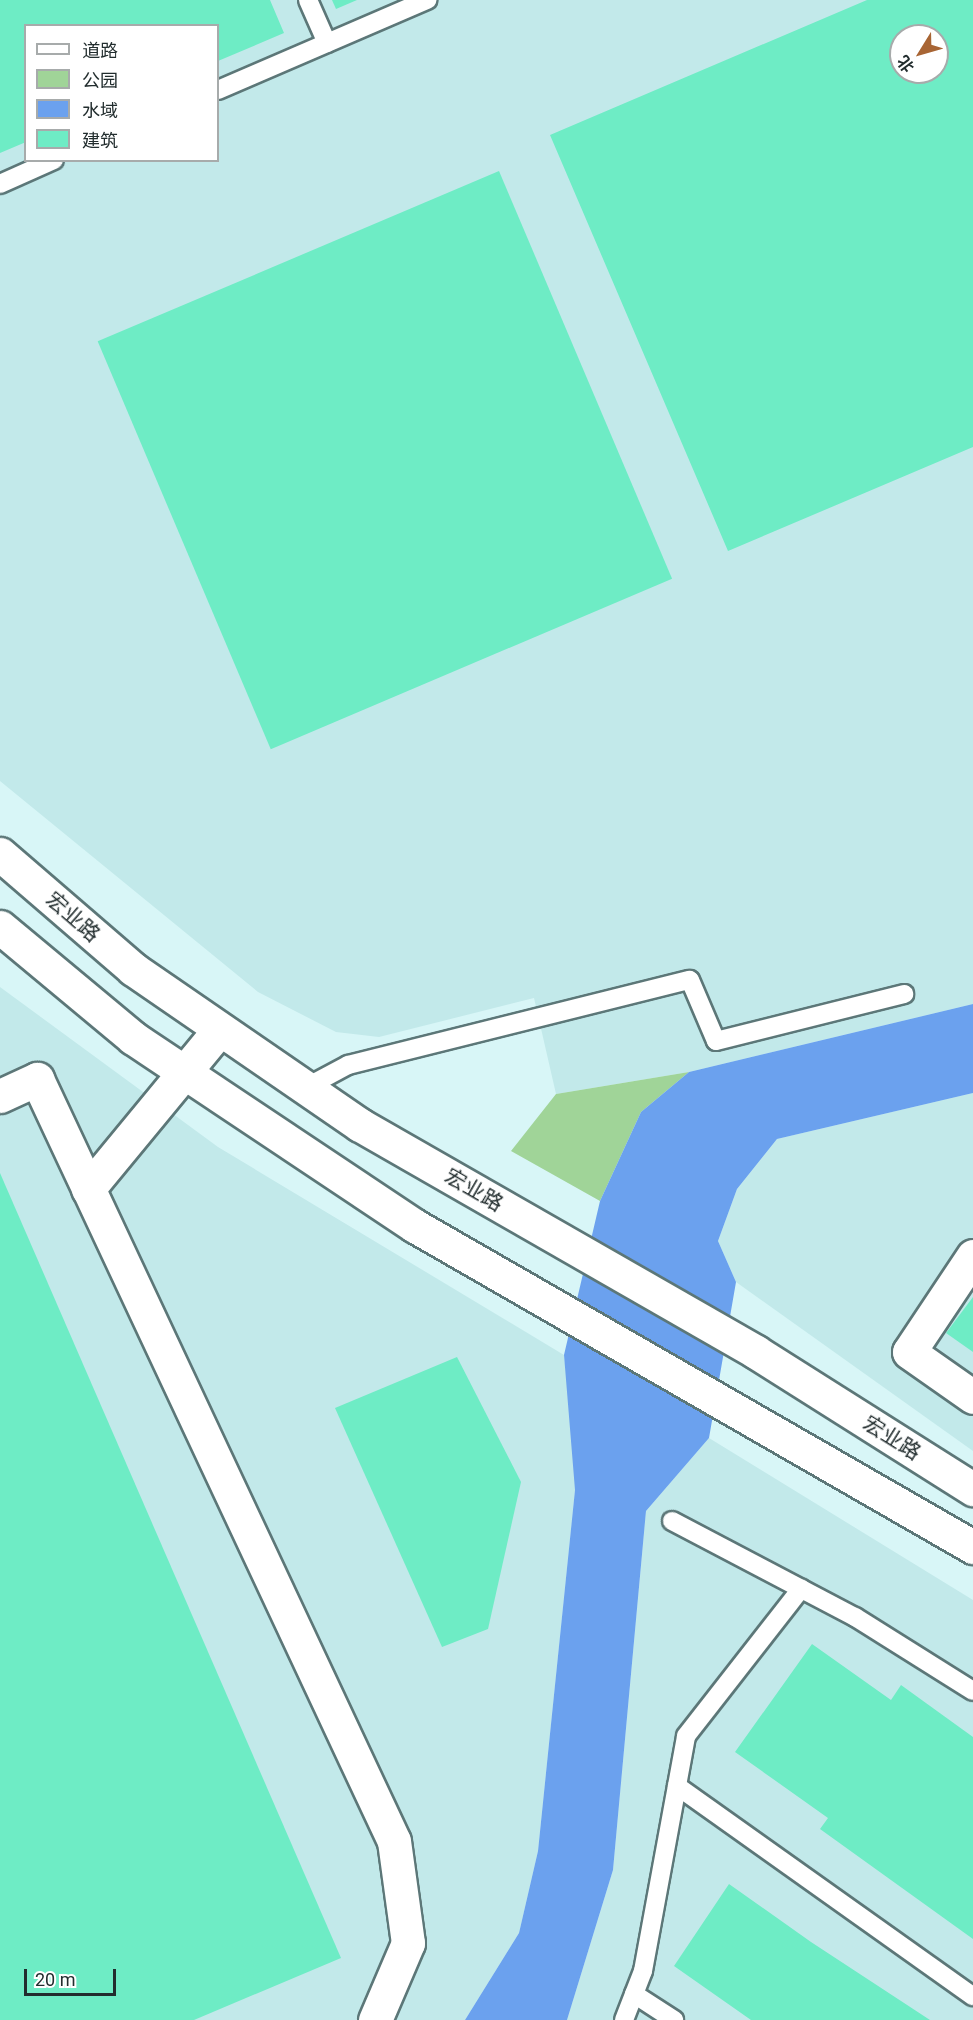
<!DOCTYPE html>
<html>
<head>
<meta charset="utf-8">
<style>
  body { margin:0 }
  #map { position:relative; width:973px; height:2020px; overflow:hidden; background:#d8f6f7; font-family:Roboto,"Noto Sans SC",sans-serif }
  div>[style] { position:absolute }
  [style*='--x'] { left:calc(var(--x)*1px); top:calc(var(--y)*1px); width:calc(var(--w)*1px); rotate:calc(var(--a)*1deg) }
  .built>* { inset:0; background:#c2e9ea }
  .green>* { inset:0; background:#a0d498 }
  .water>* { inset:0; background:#6ba1ee }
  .building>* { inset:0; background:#6eecc5; transform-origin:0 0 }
  .roads { filter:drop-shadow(2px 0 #5c7778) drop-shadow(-2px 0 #5c7778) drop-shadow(0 2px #5c7778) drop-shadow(0 -2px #5c7778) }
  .service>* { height:18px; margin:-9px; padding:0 9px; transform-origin:9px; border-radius:9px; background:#fff }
  .minor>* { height:33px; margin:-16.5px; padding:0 16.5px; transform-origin:16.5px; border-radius:16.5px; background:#fff }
  .tertiary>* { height:33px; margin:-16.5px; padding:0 16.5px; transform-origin:16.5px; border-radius:16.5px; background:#fff }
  span { translate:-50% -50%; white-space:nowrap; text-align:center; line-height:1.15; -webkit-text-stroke:4.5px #fff; paint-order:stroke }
  .street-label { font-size:21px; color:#222d2e }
  .legend { position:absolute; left:24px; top:24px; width:195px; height:138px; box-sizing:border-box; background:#fff; border:2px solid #a7abab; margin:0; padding:8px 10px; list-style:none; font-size:18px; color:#222d2e }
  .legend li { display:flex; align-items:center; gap:12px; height:30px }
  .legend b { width:30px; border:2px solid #a7abab }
  .north { position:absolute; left:889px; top:24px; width:60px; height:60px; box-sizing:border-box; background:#fff; border:2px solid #a7abab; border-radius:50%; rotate:233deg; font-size:16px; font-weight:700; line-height:24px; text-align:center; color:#222d2e }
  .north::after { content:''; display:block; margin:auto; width:21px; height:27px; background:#a86534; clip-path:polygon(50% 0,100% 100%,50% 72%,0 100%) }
  .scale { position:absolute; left:24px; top:1969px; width:92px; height:27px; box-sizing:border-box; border:3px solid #222d2e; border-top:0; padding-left:8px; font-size:18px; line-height:21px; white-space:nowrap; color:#222d2e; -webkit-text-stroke:4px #fff; paint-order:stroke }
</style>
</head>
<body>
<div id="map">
  <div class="built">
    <i style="clip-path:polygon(evenodd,0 0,973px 0,973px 1004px,689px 1072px,556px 1094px,534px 998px,379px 1037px,336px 1032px,258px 992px,0 781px,0 0,26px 26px,218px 26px,218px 160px,26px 160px,26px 26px,0 0,901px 36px,937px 36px,937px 72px,901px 72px,901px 36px)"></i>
    <i style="clip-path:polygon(0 987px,218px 1147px,564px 1355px,577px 1471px,538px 1851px,519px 1933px,465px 2020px,0 2020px)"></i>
    <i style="clip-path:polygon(973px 1093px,973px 1451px,736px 1282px,718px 1241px,737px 1189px,777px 1139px)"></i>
    <i style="clip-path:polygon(709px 1438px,973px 1600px,973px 2020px,567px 2020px,613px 1870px,646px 1511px)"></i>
  </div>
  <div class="green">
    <i style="clip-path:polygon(689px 1072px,641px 1112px,600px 1201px,511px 1151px,556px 1094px)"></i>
  </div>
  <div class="water">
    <i style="clip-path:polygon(973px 1004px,973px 1093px,777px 1139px,737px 1189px,718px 1241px,736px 1282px,709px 1438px,646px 1511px,613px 1870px,567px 2020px,465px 2020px,519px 1933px,538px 1851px,575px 1490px,564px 1355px,600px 1201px,641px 1112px,689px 1072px)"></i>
  </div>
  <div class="building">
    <i style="clip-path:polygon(0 0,270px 0,284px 33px,218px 61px,218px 26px,26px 26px,26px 142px,0 153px)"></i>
    <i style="clip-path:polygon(332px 0,357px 0,336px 9px)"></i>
    <i style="clip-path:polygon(evenodd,867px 0,973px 0,973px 447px,728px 551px,550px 135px,867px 0,901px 36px,937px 36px,937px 72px,901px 72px,901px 36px)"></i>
    <i style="left:499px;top:171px;width:443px;height:436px;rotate:67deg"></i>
    <i style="clip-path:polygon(0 1173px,341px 1958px,194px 2020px,0 2020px)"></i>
    <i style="clip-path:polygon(973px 1297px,973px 1352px,946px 1333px)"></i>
    <i style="clip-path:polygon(457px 1357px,521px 1482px,488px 1629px,442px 1647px,335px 1408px)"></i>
    <i style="clip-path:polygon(812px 1644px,891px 1700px,901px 1685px,973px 1737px,973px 1939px,820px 1829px,828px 1818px,735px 1752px)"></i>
    <i style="clip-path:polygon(729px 1884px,811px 1942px,930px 2020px,751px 2020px,674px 1966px)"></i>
  </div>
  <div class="roads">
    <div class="service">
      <i style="--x:308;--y:0;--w:47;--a:66.2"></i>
      <i style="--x:218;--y:90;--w:228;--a:-23.3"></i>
      <i style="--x:0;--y:184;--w:59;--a:-24"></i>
      <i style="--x:305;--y:1088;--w:49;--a:-28.1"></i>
      <i style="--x:348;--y:1065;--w:352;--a:-14"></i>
      <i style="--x:690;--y:980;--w:66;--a:66.9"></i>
      <i style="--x:716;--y:1041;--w:194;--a:-14"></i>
      <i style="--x:672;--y:1521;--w:207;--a:27.7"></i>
      <i style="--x:855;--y:1617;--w:139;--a:32.1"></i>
      <i style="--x:677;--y:1786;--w:363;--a:35.4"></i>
      <i style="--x:634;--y:1994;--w:48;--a:33"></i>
      <i style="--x:624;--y:2020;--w:53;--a:-68.8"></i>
      <i style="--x:643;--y:1971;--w:239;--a:-79.6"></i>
      <i style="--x:686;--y:1736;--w:187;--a:-52"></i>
    </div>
    <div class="minor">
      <i style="--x:0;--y:1096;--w:41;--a:-24.7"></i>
      <i style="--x:37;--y:1079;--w:841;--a:64.9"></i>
      <i style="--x:394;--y:1841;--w:103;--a:82.2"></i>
      <i style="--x:408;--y:1943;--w:84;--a:113.2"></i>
      <i style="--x:88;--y:1189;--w:207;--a:-50.5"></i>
      <i style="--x:973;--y:1256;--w:115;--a:123.7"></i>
      <i style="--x:909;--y:1352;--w:78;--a:35.1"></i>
    </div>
    <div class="tertiary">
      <i style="--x:0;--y:854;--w:176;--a:40.8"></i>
      <i style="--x:133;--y:969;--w:275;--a:34.5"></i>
      <i style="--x:360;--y:1125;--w:456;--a:29.8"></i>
      <i style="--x:756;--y:1352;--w:257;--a:32.3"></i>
      <i style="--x:0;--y:927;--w:173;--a:39.8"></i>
      <i style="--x:133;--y:1038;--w:339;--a:33.7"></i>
      <i style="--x:415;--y:1226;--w:644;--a:29.91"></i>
    </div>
  </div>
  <div class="street-label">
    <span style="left:73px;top:917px;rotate:41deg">宏业路</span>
    <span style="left:474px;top:1190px;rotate:30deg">宏业路</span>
    <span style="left:892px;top:1438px;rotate:32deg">宏业路</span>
  </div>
  <ul class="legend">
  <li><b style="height:8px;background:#fff"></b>道路</li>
  <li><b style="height:16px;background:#a0d498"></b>公园</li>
  <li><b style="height:16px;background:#6ba1ee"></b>水域</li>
  <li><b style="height:16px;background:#6eecc5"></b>建筑</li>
  </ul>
  <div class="north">北</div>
  <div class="scale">20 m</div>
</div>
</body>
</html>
